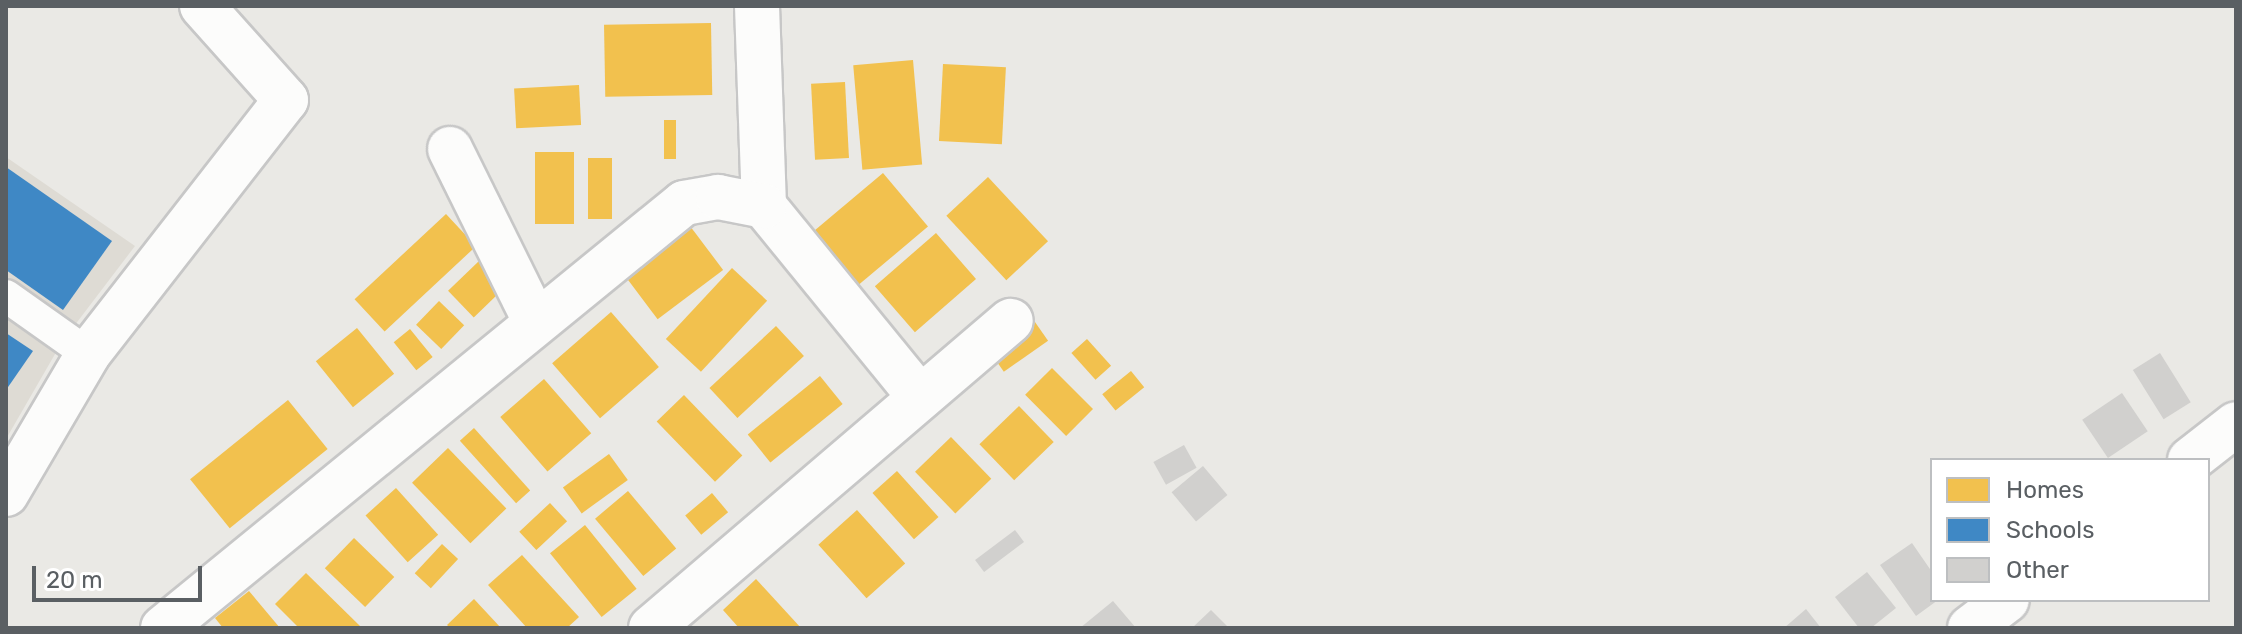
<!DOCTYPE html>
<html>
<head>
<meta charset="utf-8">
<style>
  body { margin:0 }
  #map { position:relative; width:2242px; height:634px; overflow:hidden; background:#eae9e5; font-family:Rubik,sans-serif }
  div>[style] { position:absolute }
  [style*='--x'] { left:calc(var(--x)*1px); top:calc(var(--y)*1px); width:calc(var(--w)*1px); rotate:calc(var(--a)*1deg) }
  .education>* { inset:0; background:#dedbd4 }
  .homes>* { inset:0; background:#f2c14e; transform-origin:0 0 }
  .schools>* { inset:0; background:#3f88c5 }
  .building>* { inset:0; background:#d1d0ce; transform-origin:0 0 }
  .roads { filter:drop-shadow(2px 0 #c7c7c7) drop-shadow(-2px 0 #c7c7c7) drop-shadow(0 2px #c7c7c7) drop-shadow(0 -2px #c7c7c7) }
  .service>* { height:32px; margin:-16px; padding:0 16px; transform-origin:16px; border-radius:16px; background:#fcfcfb }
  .minor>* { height:44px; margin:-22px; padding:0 22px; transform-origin:22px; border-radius:22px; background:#fcfcfb }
  .secondary>* { height:44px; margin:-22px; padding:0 22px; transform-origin:22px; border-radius:22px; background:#fcfcfb }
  span { translate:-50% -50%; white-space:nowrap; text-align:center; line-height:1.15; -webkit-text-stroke:8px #fff; paint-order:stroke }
  .frame { position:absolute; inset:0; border:8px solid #5a5f63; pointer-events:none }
  .legend { position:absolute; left:1930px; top:458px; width:280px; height:144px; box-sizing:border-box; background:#fff; border:2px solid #bdbfc1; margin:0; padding:10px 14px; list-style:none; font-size:24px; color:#5a5f63 }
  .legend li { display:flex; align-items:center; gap:16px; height:40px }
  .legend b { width:40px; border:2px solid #bdbfc1 }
  .scale { position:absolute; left:32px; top:566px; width:170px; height:36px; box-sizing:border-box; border:4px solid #5a5f63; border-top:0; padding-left:10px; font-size:24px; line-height:28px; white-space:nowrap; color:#5a5f63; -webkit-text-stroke:6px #fff; paint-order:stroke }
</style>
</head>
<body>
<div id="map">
  <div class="education">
    <i style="clip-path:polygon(6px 157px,135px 246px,62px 342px,6px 439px)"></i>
  </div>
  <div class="homes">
    <i style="left:711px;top:23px;width:72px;height:107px;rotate:89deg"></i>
    <i style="left:913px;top:60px;width:105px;height:60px;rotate:85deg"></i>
    <i style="left:943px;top:64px;width:63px;height:77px;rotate:3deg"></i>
    <i style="left:845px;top:82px;width:76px;height:34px;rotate:87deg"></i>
    <i style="left:579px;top:85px;width:40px;height:65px;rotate:87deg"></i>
    <i style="left:664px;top:120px;width:12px;height:39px"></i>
    <i style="left:535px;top:152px;width:39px;height:72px"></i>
    <i style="left:588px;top:158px;width:24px;height:61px"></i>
    <i style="left:883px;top:173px;width:70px;height:94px;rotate:50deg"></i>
    <i style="left:988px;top:177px;width:88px;height:57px;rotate:47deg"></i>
    <i style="left:446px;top:214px;width:44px;height:125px;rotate:47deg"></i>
    <i style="left:687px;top:222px;width:60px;height:82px;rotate:53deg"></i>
    <i style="left:936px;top:233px;width:61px;height:81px;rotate:49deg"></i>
    <i style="left:479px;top:261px;width:37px;height:43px;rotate:46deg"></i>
    <i style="left:732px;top:268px;width:48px;height:97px;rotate:43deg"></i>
    <i style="left:439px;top:301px;width:35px;height:33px;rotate:44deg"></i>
    <i style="left:611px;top:312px;width:73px;height:78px;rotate:49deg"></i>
    <i style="left:1028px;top:312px;width:35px;height:54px;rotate:55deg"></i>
    <i style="left:776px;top:326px;width:41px;height:91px;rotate:47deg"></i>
    <i style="left:357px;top:328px;width:59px;height:53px;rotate:51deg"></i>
    <i style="left:410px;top:329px;width:36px;height:21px;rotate:51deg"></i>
    <i style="left:1087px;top:339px;width:36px;height:21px;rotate:48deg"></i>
    <i style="left:1052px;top:368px;width:58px;height:38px;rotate:45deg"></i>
    <i style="left:1131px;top:371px;width:21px;height:37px;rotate:51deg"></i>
    <i style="left:820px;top:376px;width:36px;height:93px;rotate:51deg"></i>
    <i style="left:544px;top:379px;width:72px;height:58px;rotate:49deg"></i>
    <i style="left:684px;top:395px;width:84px;height:38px;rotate:46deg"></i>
    <i style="left:288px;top:400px;width:63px;height:126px;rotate:51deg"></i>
    <i style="left:1019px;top:406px;width:50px;height:55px;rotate:46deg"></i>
    <i style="left:474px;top:428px;width:84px;height:19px;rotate:48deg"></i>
    <i style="left:951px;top:437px;width:58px;height:50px;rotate:46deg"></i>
    <i style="left:448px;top:448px;width:84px;height:50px;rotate:46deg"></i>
    <i style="left:609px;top:454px;width:32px;height:57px;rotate:54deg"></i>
    <i style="left:897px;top:471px;width:62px;height:33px;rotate:48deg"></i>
    <i style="left:396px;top:488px;width:63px;height:41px;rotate:48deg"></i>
    <i style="left:628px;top:491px;width:75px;height:43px;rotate:50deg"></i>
    <i style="left:712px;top:493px;width:25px;height:35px;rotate:50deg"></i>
    <i style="left:550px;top:503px;width:25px;height:42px;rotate:47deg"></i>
    <i style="left:857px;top:510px;width:72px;height:52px;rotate:48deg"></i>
    <i style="left:585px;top:525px;width:82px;height:45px;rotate:51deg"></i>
    <i style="left:354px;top:538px;width:56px;height:42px;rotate:44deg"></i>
    <i style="left:442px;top:544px;width:22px;height:40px;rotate:43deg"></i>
    <i style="clip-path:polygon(522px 555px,579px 617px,567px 628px,527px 628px,488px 585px)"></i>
    <i style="clip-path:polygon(306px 573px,360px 626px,358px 628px,299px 628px,275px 604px)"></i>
    <i style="clip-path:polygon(756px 579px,801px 628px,739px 628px,723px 610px)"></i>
    <i style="clip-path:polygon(249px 591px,280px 628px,223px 628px,215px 618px)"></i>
    <i style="clip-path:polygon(474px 599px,501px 628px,450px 628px,447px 625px)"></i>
  </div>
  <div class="schools">
    <i style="clip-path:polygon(6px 167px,112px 241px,63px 310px,6px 270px)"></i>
    <i style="clip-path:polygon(6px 333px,33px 351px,6px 390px)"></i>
  </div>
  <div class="building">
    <i style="left:2160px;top:353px;width:58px;height:32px;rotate:58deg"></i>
    <i style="left:2122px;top:393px;width:46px;height:48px;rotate:56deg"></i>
    <i style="left:1184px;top:445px;width:26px;height:35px;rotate:61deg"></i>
    <i style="left:1203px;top:466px;width:38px;height:41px;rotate:50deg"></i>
    <i style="left:1015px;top:530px;width:15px;height:50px;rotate:53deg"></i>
    <i style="clip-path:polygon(1912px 543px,1932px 572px,1932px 600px,1938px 600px,1916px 616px,1880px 565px)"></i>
    <i style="clip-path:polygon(1867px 572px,1896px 608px,1871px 628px,1859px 628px,1835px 597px)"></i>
    <i style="clip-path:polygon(1113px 601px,1136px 628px,1080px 628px)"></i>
    <i style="clip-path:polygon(1806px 609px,1821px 628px,1784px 628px)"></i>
    <i style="clip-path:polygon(1211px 610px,1229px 628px,1192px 628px)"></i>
  </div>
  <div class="roads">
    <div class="service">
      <i style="--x:6;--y:296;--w:100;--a:35.3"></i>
    </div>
    <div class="minor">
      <i style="--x:757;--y:6;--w:200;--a:88"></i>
      <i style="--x:764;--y:206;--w:247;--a:50.8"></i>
      <i style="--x:450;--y:149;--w:192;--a:63.7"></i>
      <i style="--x:6;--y:494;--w:162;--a:-59.6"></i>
      <i style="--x:88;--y:354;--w:322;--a:-52.1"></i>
      <i style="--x:286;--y:100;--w:126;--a:-131.8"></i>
      <i style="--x:163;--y:628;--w:672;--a:-39.21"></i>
      <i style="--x:684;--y:203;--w:35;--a:-10"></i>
      <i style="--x:718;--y:197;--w:47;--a:11.1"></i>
      <i style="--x:651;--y:628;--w:473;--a:-40.5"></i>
    </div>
    <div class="secondary">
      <i style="--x:2190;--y:460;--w:58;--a:-38"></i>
      <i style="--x:1970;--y:628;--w:46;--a:-37.1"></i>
    </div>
  </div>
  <div class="frame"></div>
  <ul class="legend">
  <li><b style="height:22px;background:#f2c14e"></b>Homes</li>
  <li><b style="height:22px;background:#3f88c5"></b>Schools</li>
  <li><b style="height:22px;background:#d1d0ce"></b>Other</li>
  </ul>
  <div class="scale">20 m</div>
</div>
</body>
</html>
